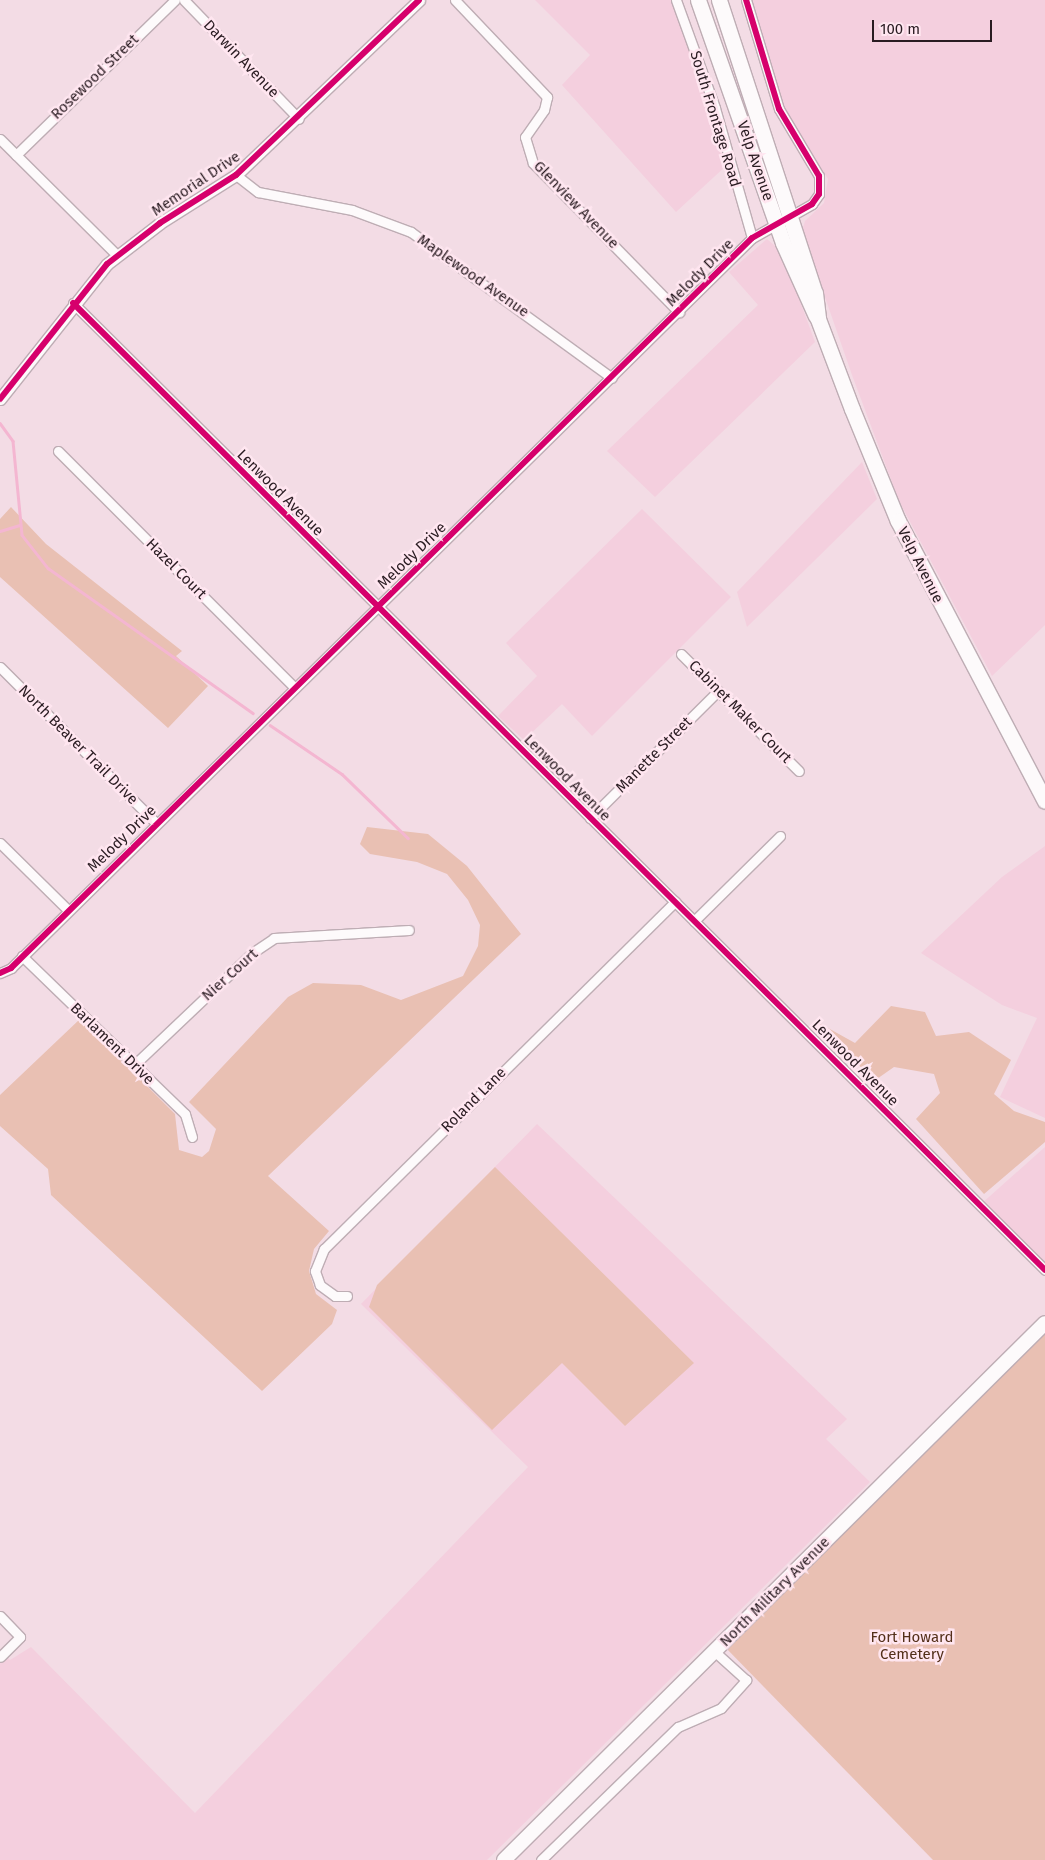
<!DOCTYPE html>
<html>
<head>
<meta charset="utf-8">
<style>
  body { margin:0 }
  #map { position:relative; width:1045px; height:1860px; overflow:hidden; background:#f3dce5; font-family:"Fira Sans",sans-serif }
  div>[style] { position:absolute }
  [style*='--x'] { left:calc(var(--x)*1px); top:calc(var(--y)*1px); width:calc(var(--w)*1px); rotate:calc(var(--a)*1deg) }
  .built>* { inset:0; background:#f4cfde }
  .green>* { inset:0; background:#e9c0b3 }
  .stream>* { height:2.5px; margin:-1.25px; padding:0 1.25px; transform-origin:1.25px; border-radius:1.25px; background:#f4b6d1 }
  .roads { filter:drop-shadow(1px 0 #beadb4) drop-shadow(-1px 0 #beadb4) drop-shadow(0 1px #beadb4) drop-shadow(0 -1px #beadb4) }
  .minor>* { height:9px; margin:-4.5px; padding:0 4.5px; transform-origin:4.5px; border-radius:4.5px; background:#fdfafb }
  .tertiary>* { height:11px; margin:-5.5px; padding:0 5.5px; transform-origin:5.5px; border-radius:5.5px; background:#fdfafb }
  .secondary>* { height:14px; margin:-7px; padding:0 7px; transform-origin:7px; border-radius:7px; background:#fdfafb }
  .primary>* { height:15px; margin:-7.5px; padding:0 7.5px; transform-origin:7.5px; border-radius:7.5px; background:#fdfafb }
  .cycleway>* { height:6px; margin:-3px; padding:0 3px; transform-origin:3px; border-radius:3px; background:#d6006c }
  span { translate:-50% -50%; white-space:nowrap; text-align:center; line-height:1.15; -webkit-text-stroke:5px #ffe6f0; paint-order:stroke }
  .street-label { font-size:15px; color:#291b21 }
  .park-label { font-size:15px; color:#532f19 }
  .scale { position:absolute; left:872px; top:20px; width:120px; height:22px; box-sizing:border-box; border:2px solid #291b21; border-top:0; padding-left:6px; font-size:15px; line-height:18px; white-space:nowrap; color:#291b21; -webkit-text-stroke:4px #ffe6f0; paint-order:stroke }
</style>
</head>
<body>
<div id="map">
  <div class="built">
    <i style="clip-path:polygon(535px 0,671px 0,716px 121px,727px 165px,676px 212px,562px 85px,590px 55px)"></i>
    <i style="clip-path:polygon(750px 0,1045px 0,1045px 625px,992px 676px,899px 501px,852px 375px,802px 231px,805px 221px,824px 203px,828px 179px,784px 109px)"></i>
    <i style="clip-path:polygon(767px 239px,782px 252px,815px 342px,655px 497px,607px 451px,758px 305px,729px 272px)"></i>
    <i style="clip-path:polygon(862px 462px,877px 499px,747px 627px,737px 592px)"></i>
    <i style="clip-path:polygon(642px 509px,731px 597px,592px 736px,562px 704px,524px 740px,498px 716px,537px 676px,506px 643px)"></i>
    <i style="clip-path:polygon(1045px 846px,1045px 1118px,1000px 1097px,1037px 1018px,1002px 1005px,921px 953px,1002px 877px)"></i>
    <i style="clip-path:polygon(537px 1124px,847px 1419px,826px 1439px,870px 1482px,487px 1860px,0 1860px,0 1649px,10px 1660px,31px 1647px,195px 1813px,528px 1467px,361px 1304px)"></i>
    <i style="clip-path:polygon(1045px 1147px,1045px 1270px,980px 1205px)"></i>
  </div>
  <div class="green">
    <i style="clip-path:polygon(11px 507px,46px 544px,182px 651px,176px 656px,208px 686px,168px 728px,0 577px,0 519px)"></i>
    <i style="clip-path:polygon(367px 827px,428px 834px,467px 866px,521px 934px,268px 1176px,329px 1231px,314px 1249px,309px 1271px,316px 1294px,337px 1310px,332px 1324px,262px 1391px,51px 1195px,48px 1169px,0 1126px,0 1095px,80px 1019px,175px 1114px,179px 1150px,202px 1157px,209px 1151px,216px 1129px,189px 1102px,288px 997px,313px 983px,361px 985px,401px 1000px,463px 976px,478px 946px,480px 925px,468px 900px,447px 874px,417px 862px,370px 854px,360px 844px)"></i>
    <i style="clip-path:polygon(891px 1006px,925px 1012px,936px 1036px,969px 1032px,1011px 1060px,994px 1094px,1014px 1111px,1045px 1122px,1045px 1142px,984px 1194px,916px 1119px,940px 1093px,934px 1074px,894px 1067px,874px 1081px,819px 1023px,855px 1043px)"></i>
    <i style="clip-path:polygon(495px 1167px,694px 1363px,625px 1426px,562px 1363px,492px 1430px,369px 1307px,377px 1285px)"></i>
    <i style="clip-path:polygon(1045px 1323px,1045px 1860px,933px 1860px,723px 1645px)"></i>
  </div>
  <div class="stream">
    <i style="--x:0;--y:423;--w:22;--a:54"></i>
    <i style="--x:13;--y:441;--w:94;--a:84.5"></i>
    <i style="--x:22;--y:535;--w:42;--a:51.8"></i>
    <i style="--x:48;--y:568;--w:251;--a:35.3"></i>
    <i style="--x:0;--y:531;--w:21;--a:-17"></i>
    <i style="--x:270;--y:725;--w:87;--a:34.2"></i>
    <i style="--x:342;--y:774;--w:92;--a:44.1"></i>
  </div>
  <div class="roads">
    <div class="minor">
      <i style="--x:184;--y:0;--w:165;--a:46"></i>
      <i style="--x:455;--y:0;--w:134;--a:46.5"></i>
      <i style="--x:547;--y:97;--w:13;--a:103"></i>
      <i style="--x:544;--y:110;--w:33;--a:125"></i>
      <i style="--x:525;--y:137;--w:27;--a:73"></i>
      <i style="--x:533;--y:163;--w:209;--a:45.6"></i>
      <i style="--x:676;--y:0;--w:115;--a:70.1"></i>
      <i style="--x:715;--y:108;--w:135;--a:74.1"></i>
      <i style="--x:0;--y:139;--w:165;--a:44.8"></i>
      <i style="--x:16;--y:155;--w:222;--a:-44.3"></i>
      <i style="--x:236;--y:175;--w:28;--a:38"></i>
      <i style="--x:258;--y:192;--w:96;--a:10.8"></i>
      <i style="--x:352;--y:210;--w:63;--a:20.4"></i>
      <i style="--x:411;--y:232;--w:248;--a:36"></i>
      <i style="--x:73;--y:303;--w:1371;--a:44.85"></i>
      <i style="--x:58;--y:451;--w:335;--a:45"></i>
      <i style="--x:681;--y:654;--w:166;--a:44.8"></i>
      <i style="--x:0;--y:667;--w:221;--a:45"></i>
      <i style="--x:590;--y:818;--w:179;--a:-44.8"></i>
      <i style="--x:0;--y:843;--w:94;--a:44.6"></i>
      <i style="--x:694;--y:921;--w:121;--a:-44.7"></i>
      <i style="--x:22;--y:956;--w:227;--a:44.1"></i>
      <i style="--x:185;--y:1114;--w:24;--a:73"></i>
      <i style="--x:0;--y:973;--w:12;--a:-24"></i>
      <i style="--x:11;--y:968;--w:1040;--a:-44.57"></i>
      <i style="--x:752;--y:238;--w:69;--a:-29.5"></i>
      <i style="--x:812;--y:204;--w:12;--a:-55"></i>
      <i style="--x:819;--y:194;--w:18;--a:-90"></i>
      <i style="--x:819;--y:176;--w:78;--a:-120.8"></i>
      <i style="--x:779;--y:109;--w:114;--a:-106.8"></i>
      <i style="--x:134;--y:1065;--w:163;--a:-43.5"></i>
      <i style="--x:252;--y:953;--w:27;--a:-34"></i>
      <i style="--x:274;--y:938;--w:135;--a:-3.4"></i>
      <i style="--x:347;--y:1296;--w:12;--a:180"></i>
      <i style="--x:335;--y:1296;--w:19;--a:-144"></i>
      <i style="--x:320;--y:1285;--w:15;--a:-110"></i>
      <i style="--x:315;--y:1271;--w:24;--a:-68"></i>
      <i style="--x:324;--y:1249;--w:494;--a:-44.7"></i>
      <i style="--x:0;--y:1616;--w:29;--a:46"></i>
      <i style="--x:20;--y:1637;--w:28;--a:135"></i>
      <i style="--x:541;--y:1860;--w:191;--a:-44.2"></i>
      <i style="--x:678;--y:1727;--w:47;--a:-23.8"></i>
      <i style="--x:721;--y:1708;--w:38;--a:-48"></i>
      <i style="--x:746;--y:1680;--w:43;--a:-137.8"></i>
    </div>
    <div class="tertiary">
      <i style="--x:0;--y:399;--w:172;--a:-51.6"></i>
      <i style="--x:107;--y:264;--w:67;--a:-37.7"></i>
      <i style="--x:160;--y:223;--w:90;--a:-32.3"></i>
      <i style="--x:236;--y:175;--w:253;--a:-43.7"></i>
    </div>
    <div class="secondary">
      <i style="--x:504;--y:1860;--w:762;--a:-44.79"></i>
    </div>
    <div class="primary">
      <i style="--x:698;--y:0;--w:257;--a:70.7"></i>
      <i style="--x:783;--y:243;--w:80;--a:65.7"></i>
      <i style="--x:719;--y:0;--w:308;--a:71.9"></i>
      <i style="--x:815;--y:293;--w:26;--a:83"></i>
      <i style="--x:818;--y:319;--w:96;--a:69.3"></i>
      <i style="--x:852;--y:409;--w:121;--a:67.7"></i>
      <i style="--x:898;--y:521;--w:316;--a:62.3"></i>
    </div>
  </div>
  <div class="cycleway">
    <i style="--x:73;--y:303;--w:1371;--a:44.85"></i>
    <i style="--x:0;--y:399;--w:172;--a:-51.6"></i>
    <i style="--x:107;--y:264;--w:67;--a:-37.7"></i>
    <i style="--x:160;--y:223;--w:90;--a:-32.3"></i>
    <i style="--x:236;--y:175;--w:253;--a:-43.7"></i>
    <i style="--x:0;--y:973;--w:12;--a:-24"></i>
    <i style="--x:11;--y:968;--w:1040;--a:-44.57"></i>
    <i style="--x:752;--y:238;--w:69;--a:-29.5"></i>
    <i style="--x:812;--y:204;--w:12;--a:-55"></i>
    <i style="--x:819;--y:194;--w:18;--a:-90"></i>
    <i style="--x:819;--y:176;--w:78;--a:-120.8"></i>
    <i style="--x:779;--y:109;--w:114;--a:-106.8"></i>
  </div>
  <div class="street-label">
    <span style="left:241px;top:59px;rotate:46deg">Darwin Avenue</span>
    <span style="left:95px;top:77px;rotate:-44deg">Rosewood Street</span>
    <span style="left:715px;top:119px;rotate:73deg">South Frontage Road</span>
    <span style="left:755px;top:161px;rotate:71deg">Velp Avenue</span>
    <span style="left:196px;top:184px;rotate:-34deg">Memorial Drive</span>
    <span style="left:576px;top:205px;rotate:46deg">Glenview Avenue</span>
    <span style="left:700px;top:273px;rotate:-45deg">Melody Drive</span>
    <span style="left:473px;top:276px;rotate:35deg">Maplewood Avenue</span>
    <span style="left:280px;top:493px;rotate:45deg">Lenwood Avenue</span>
    <span style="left:412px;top:556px;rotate:-44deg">Melody Drive</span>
    <span style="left:920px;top:565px;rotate:63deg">Velp Avenue</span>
    <span style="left:176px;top:569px;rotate:45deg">Hazel Court</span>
    <span style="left:740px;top:712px;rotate:45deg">Cabinet Maker Court</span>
    <span style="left:78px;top:745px;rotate:45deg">North Beaver Trail Drive</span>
    <span style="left:654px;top:755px;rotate:-45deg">Manette Street</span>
    <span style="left:567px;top:778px;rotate:45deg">Lenwood Avenue</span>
    <span style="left:122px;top:839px;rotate:-44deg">Melody Drive</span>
    <span style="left:230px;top:975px;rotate:-42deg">Nier Court</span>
    <span style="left:112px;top:1044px;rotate:44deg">Barlament Drive</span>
    <span style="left:855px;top:1063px;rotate:45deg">Lenwood Avenue</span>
    <span style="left:474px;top:1100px;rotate:-45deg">Roland Lane</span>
    <span style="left:775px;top:1592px;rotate:-45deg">North Military Avenue</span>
  </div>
  <div class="park-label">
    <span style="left:912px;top:1646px">Fort Howard<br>Cemetery</span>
  </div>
  <div class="scale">100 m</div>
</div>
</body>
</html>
